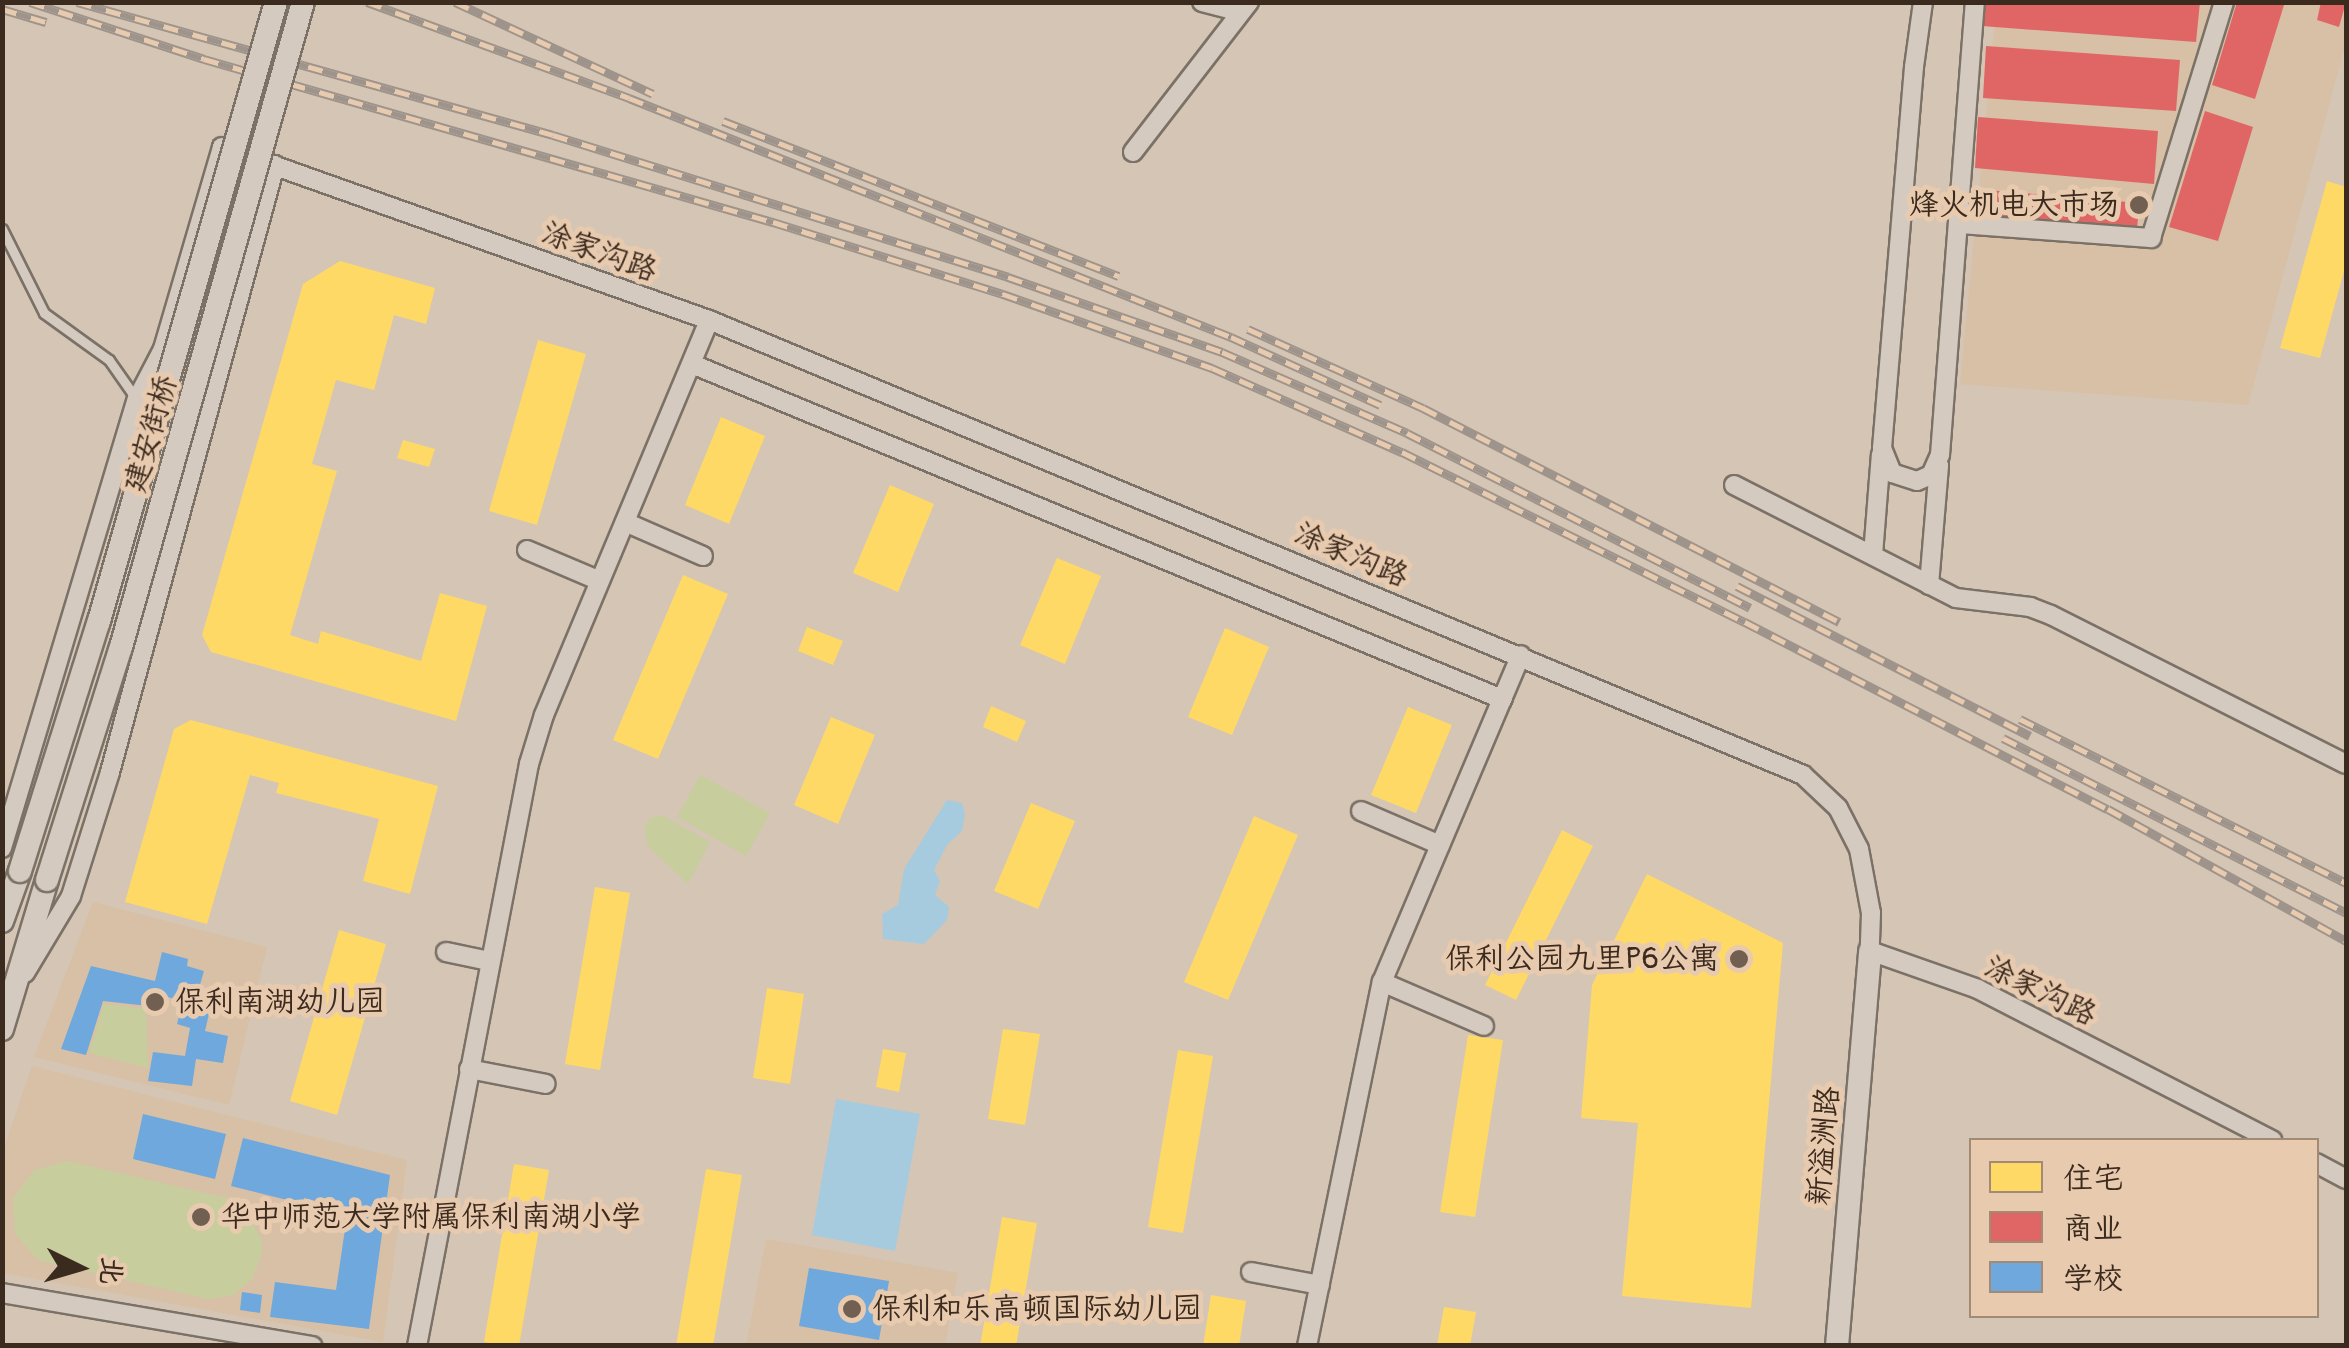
<!DOCTYPE html>
<html>
<head>
<meta charset="utf-8">
<style>
  body { margin:0 }
  #map { position:relative; width:2349px; height:1348px; overflow:hidden; background:#d5c5b4; font-family:Pangolin,"LXGW WenKai TC",sans-serif }
  div>[style] { position:absolute }
  [style*='--x'] { left:calc(var(--x)*1px); top:calc(var(--y)*1px); width:calc(var(--w)*1px); rotate:calc(var(--a)*1deg) }
  .built>* { inset:0; background:#d7c0a5 }
  .green>* { inset:0; background:#c7cd9d }
  .water>* { inset:0; background:#a6cbdf }
  .homes>* { inset:0; background:#ffd966 }
  .shops>* { inset:0; background:#e06666 }
  .schools>* { inset:0; background:#6fa8dc }
  .roads { filter:drop-shadow(2px 0 #7b7166) drop-shadow(-2px 0 #7b7166) drop-shadow(0 2px #7b7166) drop-shadow(0 -2px #7b7166) }
  .lane>* { height:9px; margin:-4.5px; padding:0 4.5px; transform-origin:4.5px; border-radius:4.5px; background:#d5cac0 }
  .street>* { height:18px; margin:-9px; padding:0 9px; transform-origin:9px; border-radius:9px; background:#d5cac0 }
  .secondary>* { height:22px; margin:-11px; padding:0 11px; transform-origin:11px; border-radius:11px; background:#d5cac0 }
  .rail>* { height:9px; margin-top:-4.5px; transform-origin:0; background:repeating-linear-gradient(90deg,#e8caaf 0 15px,#9e948b 0 30px); box-sizing:border-box; border-block:2px solid #9e948b }
  .bridges { filter:drop-shadow(2px 0 #7b7166) drop-shadow(-2px 0 #7b7166) drop-shadow(0 2px #7b7166) drop-shadow(0 -2px #7b7166) }
  .secondary-bridge>* { height:22px; margin:-11px; padding:0 11px; transform-origin:11px; border-radius:11px; background:#d5cac0 }
  .dots>* { width:28px; height:28px; translate:-50% -50%; box-sizing:border-box; border:5px solid #e8caaf; border-radius:50% }
  span { translate:-50% -50%; white-space:nowrap; text-align:center; line-height:1.15; -webkit-text-stroke:10px #e8caaf; paint-order:stroke }
  .poi-label { font-size:30px; color:#3b2a1e }
  .right { translate:-100% -50%; text-align:right }
  .left { translate:0 -50%; text-align:left }
  .street-label { font-size:30px; color:#3b2a1e }
  .frame { position:absolute; inset:0; border:5px solid #3b2a1e; pointer-events:none }
  .legend { position:absolute; left:1969px; top:1138px; width:350px; height:180px; box-sizing:border-box; background:#e8caaf; border:2px solid #a38a75; margin:0; padding:12px 18px; list-style:none; font-size:30px; color:#3b2a1e }
  .legend li { display:flex; align-items:center; gap:20px; height:50px }
  .legend b { width:50px; border:2px solid #a38a75 }
  .north { position:absolute; left:30px; top:1218px; width:100px; height:100px; -webkit-text-stroke:8px #e8caaf; paint-order:stroke; rotate:95deg; font-size:28px; font-weight:700; line-height:40px; text-align:center; color:#3b2a1e }
  .north::after { content:''; display:block; margin:auto; width:35px; height:45px; background:#3b2a1e; clip-path:polygon(50% 0,100% 100%,50% 72%,0 100%) }
</style>
</head>
<body>
<div id="map">
  <div class="built">
    <i style="clip-path:polygon(1997px 3px,2346px 3px,2346px 42px,2248px 405px,1960px 384px)"></i>
    <i style="clip-path:polygon(93px 902px,267px 947px,229px 1105px,34px 1057px)"></i>
    <i style="clip-path:polygon(32px 1066px,407px 1160px,383px 1342px,3px 1273px,3px 1151px)"></i>
    <i style="clip-path:polygon(766px 1239px,958px 1273px,945px 1345px,746px 1346px)"></i>
  </div>
  <div class="green">
    <i style="clip-path:polygon(700px 775px,770px 813px,746px 856px,677px 817px)"></i>
    <i style="clip-path:polygon(662px 815px,710px 842px,688px 884px,647px 845px,645px 826px,650px 818px)"></i>
    <i style="clip-path:polygon(104px 1004px,146px 1009px,148px 1068px,89px 1053px)"></i>
    <i style="clip-path:polygon(68px 1161px,231px 1199px,243px 1206px,262px 1240px,262px 1254px,252px 1279px,232px 1296px,208px 1299px,38px 1260px,15px 1234px,13px 1198px,34px 1170px)"></i>
  </div>
  <div class="water">
    <i style="clip-path:polygon(947px 800px,962px 803px,965px 814px,962px 831px,947px 845px,934px 870px,940px 881px,935px 895px,949px 907px,947px 920px,924px 944px,883px 939px,882px 914px,898px 905px,904px 869px)"></i>
    <i style="clip-path:polygon(836px 1099px,920px 1114px,895px 1251px,812px 1235px)"></i>
  </div>
  <div class="homes">
    <i style="clip-path:polygon(2327px 181px,2346px 187px,2346px 264px,2320px 358px,2280px 348px)"></i>
    <i style="clip-path:polygon(340px 261px,435px 288px,426px 324px,394px 315px,374px 390px,336px 380px,312px 464px,337px 471px,290px 635px,318px 644px,321px 631px,421px 661px,440px 593px,487px 606px,456px 721px,211px 652px,202px 635px,303px 284px)"></i>
    <i style="clip-path:polygon(538px 340px,586px 354px,537px 525px,489px 511px)"></i>
    <i style="clip-path:polygon(721px 417px,765px 436px,729px 524px,685px 505px)"></i>
    <i style="clip-path:polygon(403px 440px,435px 449px,429px 467px,397px 458px)"></i>
    <i style="clip-path:polygon(890px 485px,934px 504px,898px 592px,853px 573px)"></i>
    <i style="clip-path:polygon(1057px 558px,1101px 576px,1065px 664px,1020px 645px)"></i>
    <i style="clip-path:polygon(683px 575px,728px 594px,658px 759px,613px 740px)"></i>
    <i style="clip-path:polygon(807px 627px,843px 641px,833px 665px,798px 651px)"></i>
    <i style="clip-path:polygon(1225px 628px,1269px 647px,1232px 735px,1188px 717px)"></i>
    <i style="clip-path:polygon(991px 706px,1026px 721px,1017px 742px,983px 727px)"></i>
    <i style="clip-path:polygon(1408px 707px,1452px 725px,1416px 813px,1371px 795px)"></i>
    <i style="clip-path:polygon(831px 717px,875px 735px,838px 824px,794px 805px)"></i>
    <i style="clip-path:polygon(191px 720px,438px 786px,410px 894px,363px 881px,379px 819px,276px 793px,279px 783px,250px 775px,207px 924px,125px 902px,174px 729px)"></i>
    <i style="clip-path:polygon(1031px 803px,1075px 821px,1038px 909px,994px 891px)"></i>
    <i style="clip-path:polygon(1254px 816px,1298px 835px,1228px 1000px,1184px 982px)"></i>
    <i style="clip-path:polygon(1562px 830px,1593px 846px,1516px 1000px,1485px 985px)"></i>
    <i style="clip-path:polygon(1647px 874px,1783px 943px,1751px 1308px,1622px 1296px,1638px 1123px,1581px 1118px,1592px 985px)"></i>
    <i style="clip-path:polygon(595px 887px,630px 893px,600px 1070px,565px 1064px)"></i>
    <i style="clip-path:polygon(339px 930px,386px 944px,337px 1115px,290px 1101px)"></i>
    <i style="clip-path:polygon(767px 988px,804px 994px,790px 1084px,753px 1078px)"></i>
    <i style="clip-path:polygon(1003px 1029px,1040px 1034px,1025px 1125px,988px 1119px)"></i>
    <i style="clip-path:polygon(1468px 1035px,1503px 1040px,1475px 1217px,1440px 1212px)"></i>
    <i style="clip-path:polygon(883px 1049px,906px 1053px,899px 1092px,876px 1087px)"></i>
    <i style="clip-path:polygon(1178px 1050px,1213px 1056px,1183px 1233px,1148px 1227px)"></i>
    <i style="clip-path:polygon(514px 1164px,549px 1170px,519px 1346px,506px 1346px,484px 1342px)"></i>
    <i style="clip-path:polygon(706px 1169px,742px 1175px,713px 1346px,676px 1346px)"></i>
    <i style="clip-path:polygon(1002px 1217px,1037px 1223px,1016px 1346px,980px 1346px)"></i>
    <i style="clip-path:polygon(1211px 1295px,1246px 1301px,1239px 1346px,1203px 1346px)"></i>
    <i style="clip-path:polygon(1444px 1307px,1476px 1312px,1470px 1346px,1437px 1346px)"></i>
  </div>
  <div class="shops">
    <i style="clip-path:polygon(1983px 2px,2200px 2px,2196px 42px,1982px 26px)"></i>
    <i style="clip-path:polygon(2237px 2px,2284px 5px,2255px 99px,2212px 85px)"></i>
    <i style="clip-path:polygon(2321px 2px,2346px 2px,2339px 27px,2317px 20px)"></i>
    <i style="clip-path:polygon(1986px 46px,2180px 60px,2176px 111px,1983px 98px)"></i>
    <i style="clip-path:polygon(2205px 111px,2253px 127px,2218px 241px,2169px 227px)"></i>
    <i style="clip-path:polygon(1978px 117px,2158px 131px,2154px 184px,1975px 168px)"></i>
    <i style="clip-path:polygon(1975px 189px,2139px 203px,2137px 231px,1973px 216px)"></i>
  </div>
  <div class="schools">
    <i style="clip-path:polygon(162px 952px,188px 959px,187px 966px,204px 971px,199px 988px,214px 992px,205px 1031px,228px 1036px,223px 1063px,196px 1059px,192px 1086px,148px 1081px,153px 1052px,185px 1056px,190px 1028px,177px 1024px,183px 1001px,151px 993px,148px 1006px,103px 1001px,86px 1055px,61px 1049px,91px 966px,155px 981px)"></i>
    <i style="clip-path:polygon(143px 1114px,226px 1134px,215px 1179px,133px 1159px)"></i>
    <i style="clip-path:polygon(243px 1138px,390px 1175px,369px 1329px,270px 1317px,275px 1282px,336px 1290px,348px 1209px,304px 1198px,303px 1204px,231px 1186px)"></i>
    <i style="clip-path:polygon(809px 1268px,889px 1281px,879px 1340px,799px 1326px)"></i>
    <i style="clip-path:polygon(242px 1292px,262px 1295px,260px 1313px,240px 1310px)"></i>
  </div>
  <div class="roads">
    <div class="lane">
      <i style="--x:2;--y:229;--w:94;--a:63.4"></i>
      <i style="--x:44;--y:313;--w:80;--a:35.9"></i>
      <i style="--x:109;--y:360;--w:45;--a:54.9"></i>
    </div>
    <div class="street">
      <i style="--x:1202;--y:2;--w:40;--a:14.4"></i>
      <i style="--x:1923;--y:2;--w:66;--a:97.9"></i>
      <i style="--x:1914;--y:67;--w:382;--a:94.8"></i>
      <i style="--x:1882;--y:448;--w:27;--a:68"></i>
      <i style="--x:1892;--y:473;--w:26;--a:18"></i>
      <i style="--x:1917;--y:481;--w:15;--a:-23"></i>
      <i style="--x:1931;--y:475;--w:22;--a:-66"></i>
      <i style="--x:1940;--y:455;--w:454;--a:-85.6"></i>
      <i style="--x:1133;--y:152;--w:190;--a:-52.3"></i>
      <i style="--x:1959;--y:224;--w:193;--a:4.2"></i>
      <i style="--x:2151;--y:238;--w:247;--a:-72.8"></i>
      <i style="--x:692;--y:364;--w:877;--a:22.47"></i>
      <i style="--x:1734;--y:485;--w:249;--a:27"></i>
      <i style="--x:1956;--y:598;--w:75;--a:6.9"></i>
      <i style="--x:2030;--y:607;--w:22;--a:21"></i>
      <i style="--x:2051;--y:615;--w:330;--a:26.8"></i>
      <i style="--x:625;--y:522;--w:85;--a:23.6"></i>
      <i style="--x:527;--y:550;--w:79;--a:23"></i>
      <i style="--x:1873;--y:555;--w:101;--a:-85.5"></i>
      <i style="--x:1929;--y:585;--w:120;--a:-85.2"></i>
      <i style="--x:1361;--y:811;--w:86;--a:23.3"></i>
      <i style="--x:2;--y:848;--w:469;--a:-73.3"></i>
      <i style="--x:137;--y:399;--w:56;--a:-62.5"></i>
      <i style="--x:163;--y:349;--w:210;--a:-73.7"></i>
      <i style="--x:222;--y:147;--w:517;--a:19.56"></i>
      <i style="--x:709;--y:320;--w:1185;--a:22.58"></i>
      <i style="--x:1803;--y:775;--w:48;--a:43.3"></i>
      <i style="--x:1838;--y:808;--w:46;--a:62.9"></i>
      <i style="--x:1859;--y:849;--w:65;--a:79.4"></i>
      <i style="--x:1871;--y:913;--w:38;--a:92"></i>
      <i style="--x:1870;--y:951;--w:114;--a:19.4"></i>
      <i style="--x:1978;--y:989;--w:331;--a:27.2"></i>
      <i style="--x:446;--y:952;--w:44;--a:11.8"></i>
      <i style="--x:25;--y:973;--w:90;--a:-59.1"></i>
      <i style="--x:71;--y:896;--w:130;--a:-72.5"></i>
      <i style="--x:110;--y:772;--w:629;--a:-74.79"></i>
      <i style="--x:1382;--y:982;--w:111;--a:23.3"></i>
      <i style="--x:469;--y:1069;--w:78;--a:11"></i>
      <i style="--x:2316;--y:1163;--w:34;--a:28"></i>
      <i style="--x:1251;--y:1272;--w:70;--a:10.7"></i>
      <i style="--x:2;--y:1293;--w:315;--a:9.7"></i>
      <i style="--x:417;--y:1346;--w:593;--a:-79.11"></i>
      <i style="--x:529;--y:764;--w:51;--a:-73"></i>
      <i style="--x:544;--y:715;--w:428;--a:-67.3"></i>
      <i style="--x:1307;--y:1346;--w:372;--a:-78.4"></i>
      <i style="--x:1382;--y:982;--w:355;--a:-67"></i>
    </div>
    <div class="secondary">
      <i style="--x:2;--y:921;--w:53;--a:-70.2"></i>
      <i style="--x:2;--y:1029;--w:156;--a:-73.2"></i>
      <i style="--x:1837;--y:1346;--w:396;--a:-85.2"></i>
    </div>
  </div>
  <div class="rail">
    <i style="--x:30;--y:2;--w:183;--a:18.1"></i>
    <i style="--x:204;--y:59;--w:592;--a:15.99"></i>
    <i style="--x:773;--y:222;--w:241;--a:17.4"></i>
    <i style="--x:1003;--y:294;--w:222;--a:19.5"></i>
    <i style="--x:1212;--y:368;--w:208;--a:23.9"></i>
    <i style="--x:1402;--y:452;--w:383;--a:26.4"></i>
    <i style="--x:1745;--y:622;--w:408;--a:27.3"></i>
    <i style="--x:2108;--y:809;--w:272;--a:29"></i>
    <i style="--x:77;--y:2;--w:494;--a:15.6"></i>
    <i style="--x:553;--y:135;--w:477;--a:17.3"></i>
    <i style="--x:1008;--y:277;--w:227;--a:19.3"></i>
    <i style="--x:1222;--y:352;--w:202;--a:23.6"></i>
    <i style="--x:1407;--y:433;--w:385;--a:27"></i>
    <i style="--x:367;--y:2;--w:279;--a:20.1"></i>
    <i style="--x:629;--y:98;--w:648;--a:21.65"></i>
    <i style="--x:1231;--y:337;--w:164;--a:24.5"></i>
    <i style="--x:455;--y:2;--w:218;--a:24.9"></i>
    <i style="--x:2;--y:9;--w:46;--a:16.5"></i>
    <i style="--x:723;--y:121;--w:425;--a:21.4"></i>
    <i style="--x:1248;--y:329;--w:192;--a:24.3"></i>
    <i style="--x:1423;--y:408;--w:468;--a:27.2"></i>
    <i style="--x:1737;--y:586;--w:329;--a:27.1"></i>
    <i style="--x:2020;--y:719;--w:365;--a:26.7"></i>
    <i style="--x:2003;--y:738;--w:385;--a:27"></i>
  </div>
  <div class="bridges">
    <div class="secondary-bridge">
      <i style="--x:20;--y:871;--w:262;--a:-72.5"></i>
      <i style="--x:99;--y:621;--w:644;--a:-74.04"></i>
      <i style="--x:47;--y:880;--w:244;--a:-72.4"></i>
      <i style="--x:121;--y:647;--w:670;--a:-74.24"></i>
    </div>
  </div>
  <div class="dots">
    <i style="left:2139px;top:205px;background:#716052"></i>
    <i style="left:1739px;top:959px;background:#716052"></i>
    <i style="left:155px;top:1002px;background:#716052"></i>
    <i style="left:201px;top:1217px;background:#716052"></i>
    <i style="left:852px;top:1309px;background:#716052"></i>
  </div>
  <div class="poi-label">
    <span class="right" style="left:2119px;top:205px">烽火机电大市场</span>
    <span class="right" style="left:1719px;top:959px">保利公园九里P6公寓</span>
    <span class="left" style="left:175px;top:1002px">保利南湖幼儿园</span>
    <span class="left" style="left:221px;top:1217px">华中师范大学附属保利南湖小学</span>
    <span class="left" style="left:872px;top:1309px">保利和乐高顿国际幼儿园</span>
  </div>
  <div class="street-label">
    <span style="left:599px;top:252px;rotate:20deg">涂家沟路</span>
    <span style="left:151px;top:434px;rotate:-74deg">建安街桥</span>
    <span style="left:1351px;top:555px;rotate:23deg">涂家沟路</span>
    <span style="left:2040px;top:991px;rotate:26deg">涂家沟路</span>
    <span style="left:1824px;top:1146px;rotate:-85deg">新溢洲路</span>
  </div>
  <div class="frame"></div>
  <ul class="legend">
  <li><b style="height:28px;background:#ffd966"></b>住宅</li>
  <li><b style="height:28px;background:#e06666"></b>商业</li>
  <li><b style="height:28px;background:#6fa8dc"></b>学校</li>
  </ul>
  <div class="north">北</div>
</div>
</body>
</html>
